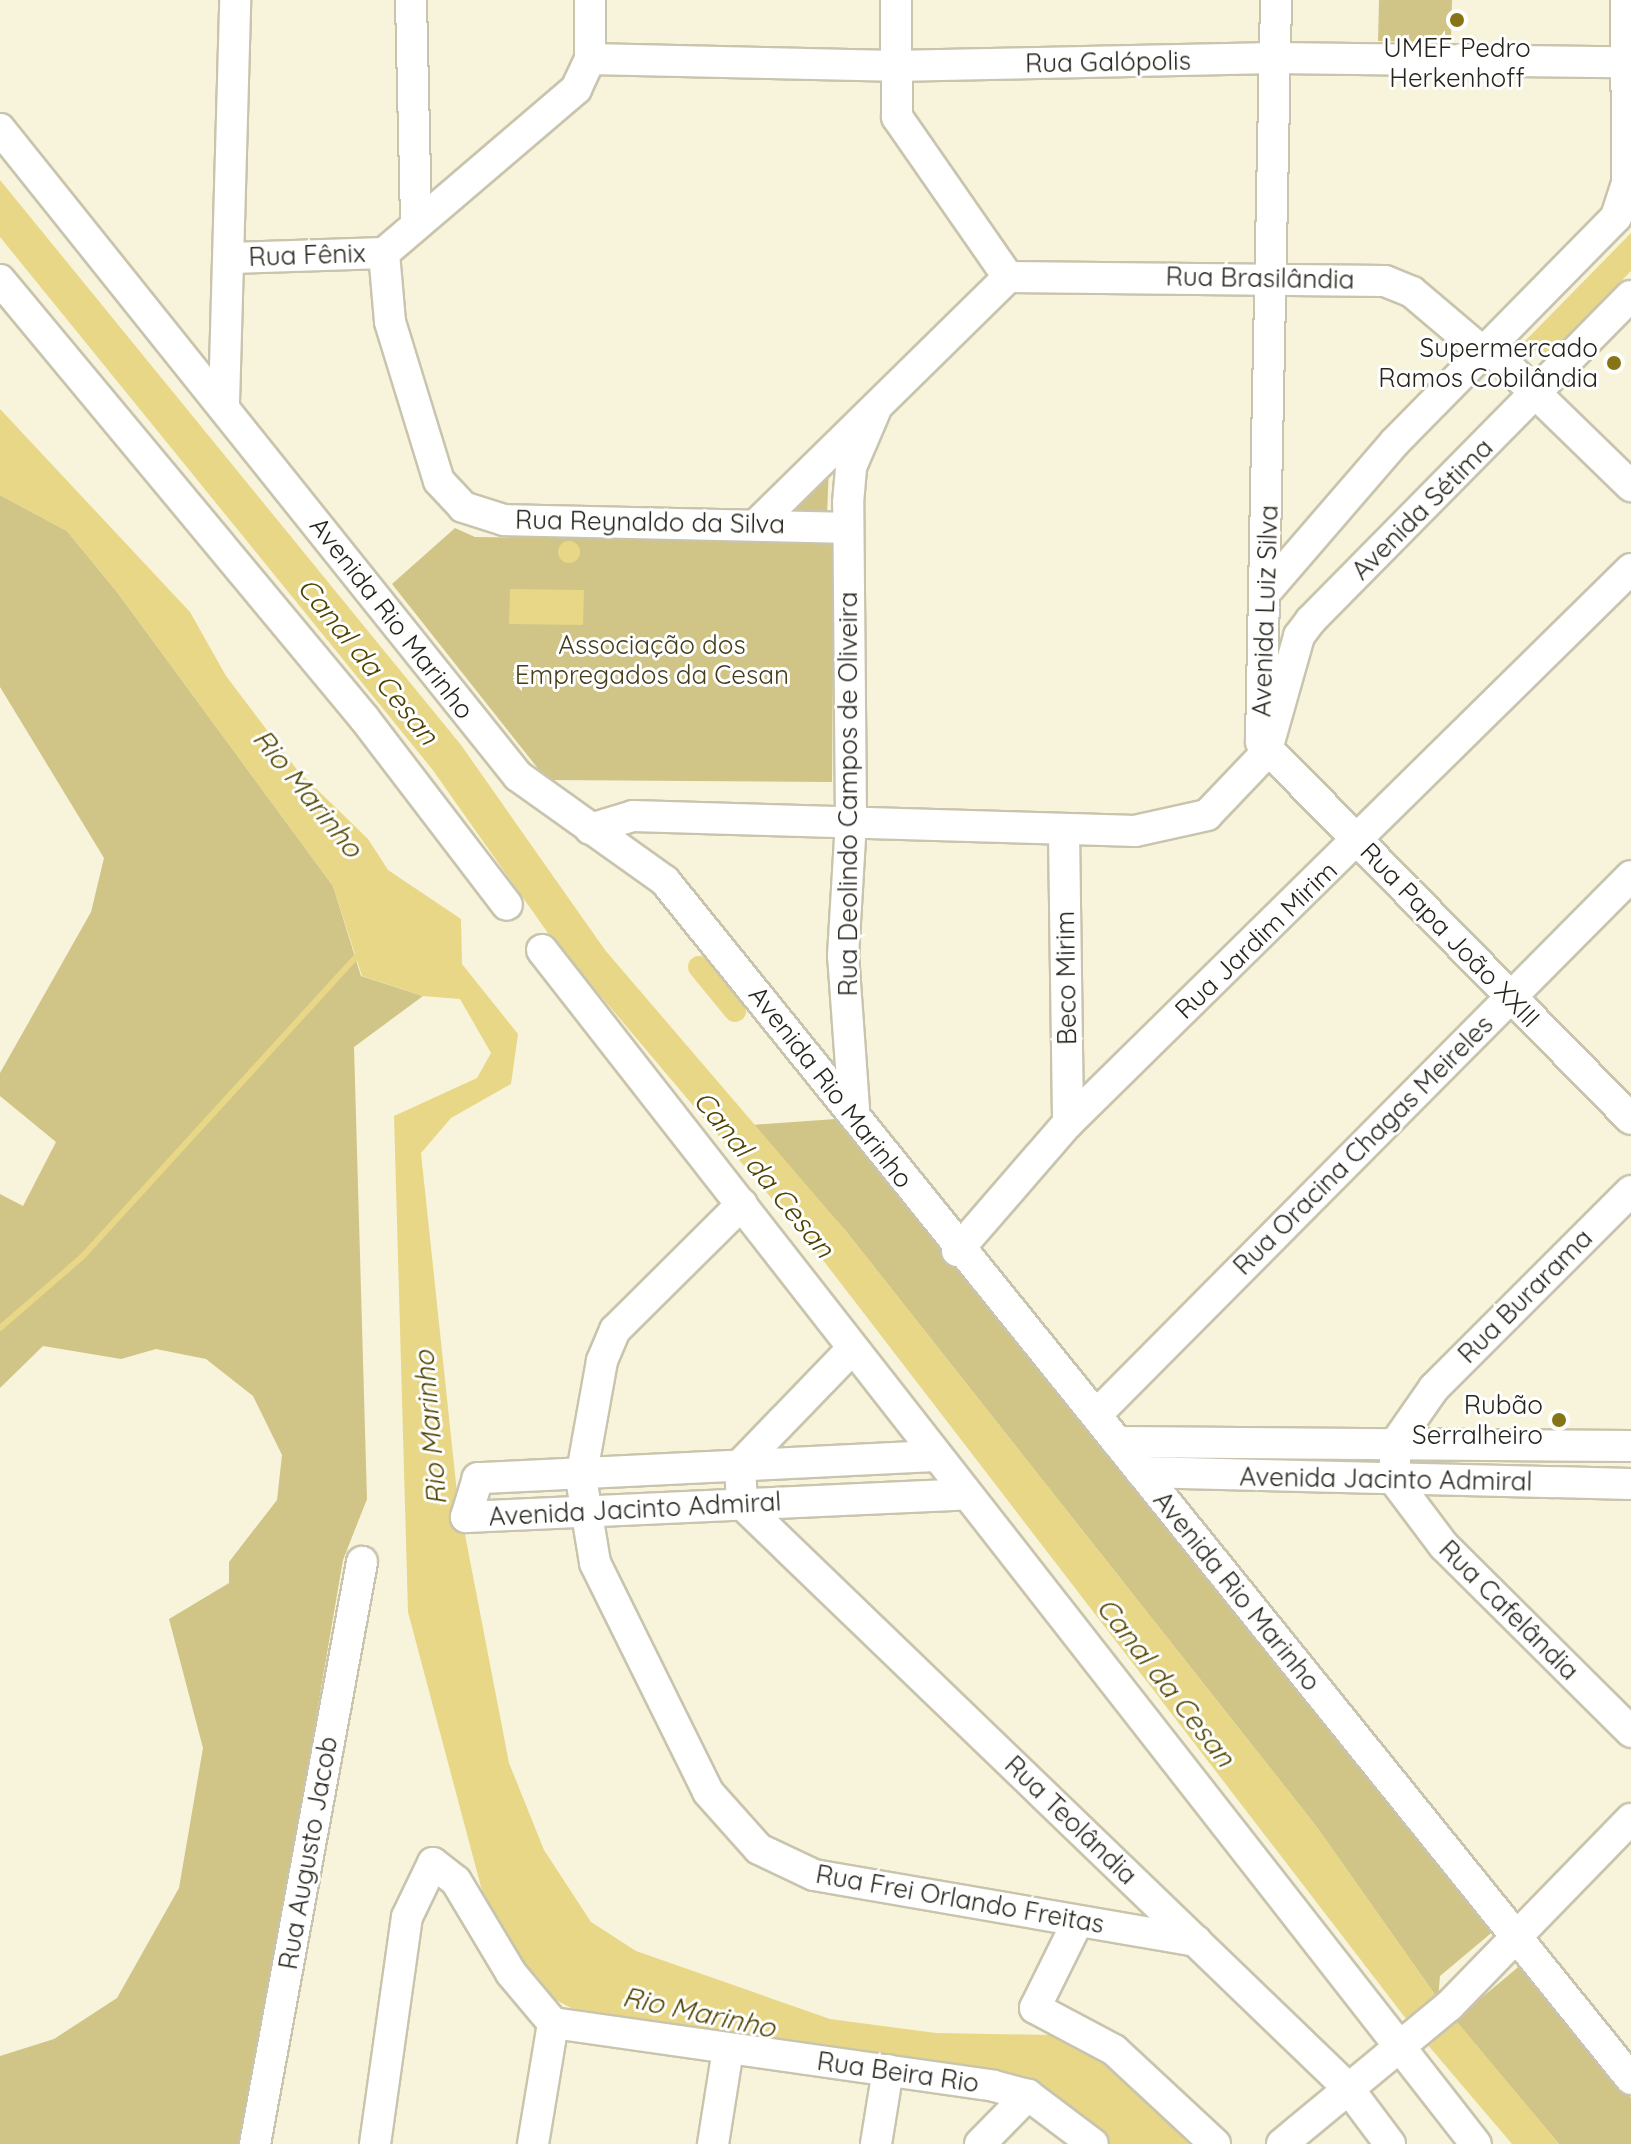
<!DOCTYPE html>
<html>
<head>
<meta charset="utf-8">
<style>
  body { margin:0 }
  #map { position:relative; width:1631px; height:2144px; overflow:hidden; background:#f8f4dc; font-family:Quicksand,sans-serif }
  div>[style] { position:absolute }
  [style*='--x'] { left:calc(var(--x)*1px); top:calc(var(--y)*1px); width:calc(var(--w)*1px); rotate:calc(var(--a)*1deg) }
  .green>* { inset:0; background:#d0c487 }
  .water>* { inset:0; background:#e7d786 }
  .round { border-radius:50% }
  .stream>* { height:6px; margin:-3px; padding:0 3px; transform-origin:3px; border-radius:3px; background:#e7d786 }
  .canal>* { height:22px; margin:-11px; padding:0 11px; transform-origin:11px; border-radius:11px; background:#e7d786 }
  .roads { filter:drop-shadow(2px 0 #c9c4ad) drop-shadow(-2px 0 #c9c4ad) drop-shadow(0 2px #c9c4ad) drop-shadow(0 -2px #c9c4ad) }
  .minor>* { height:30px; margin:-15px; padding:0 15px; transform-origin:15px; border-radius:15px; background:#fff }
  .dots>* { width:22px; height:22px; translate:-50% -50%; box-sizing:border-box; border:4px solid #fff; border-radius:50% }
  span { translate:-50% -50%; white-space:nowrap; text-align:center; line-height:1.15; -webkit-text-stroke:6px #fff; paint-order:stroke }
  .poi-label { font-size:26px; color:#26241b }
  .right { translate:-100% -50%; text-align:right }
  .street-label { font-size:26px; color:#26241b }
  .park-label { font-size:26px; color:#443d1b }
  .water-label { font-size:28px; color:#4e4300; font-style:italic }
</style>
</head>
<body>
<div id="map">
  <div class="green">
    <i style="clip-path:polygon(1379px 0,1452px 0,1451px 42px,1378px 41px)"></i>
    <i style="clip-path:polygon(829px 466px,827px 515px,785px 512px)"></i>
    <i style="clip-path:polygon(0 495px,67px 531px,117px 592px,333px 886px,361px 976px,423px 996px,354px 1047px,367px 1499px,343px 1560px,243px 2144px,0 2144px,0 2056px,54px 2039px,117px 1998px,179px 1888px,203px 1748px,169px 1619px,229px 1583px,229px 1562px,277px 1500px,282px 1455px,253px 1396px,206px 1359px,156px 1349px,121px 1359px,43px 1346px,0 1388px,0 1194px,23px 1206px,56px 1142px,0 1096px,0 1073px,91px 912px,104px 858px,0 687px)"></i>
    <i style="clip-path:polygon(455px 528px,475px 537px,834px 541px,832px 782px,547px 780px,392px 584px)"></i>
    <i style="clip-path:polygon(850px 1118px,1496px 1929px,1440px 1976px,1438px 1999px,1316px 1826px,845px 1230px,751px 1125px)"></i>
    <i style="clip-path:polygon(1523px 1963px,1631px 2098px,1631px 2144px,1559px 2144px,1455px 2020px)"></i>
  </div>
  <div class="water">
    <i style="clip-path:polygon(0 180px,461px 745px,605px 950px,845px 1230px,1316px 1826px,1438px 1999px,1559px 2144px,1512px 2144px,1410px 2024px,816px 1251px,550px 936px,432px 769px,0 237px)"></i>
    <i style="clip-path:polygon(1631px 233px,1631px 271px,1544px 359px,1525px 341px)"></i>
    <i style="clip-path:polygon(0 409px,190px 612px,226px 676px,298px 771px,368px 839px,388px 870px,461px 919px,462px 964px,518px 1034px,511px 1084px,451px 1118px,421px 1153px,457px 1493px,509px 1763px,544px 1850px,591px 1922px,636px 1951px,830px 2019px,936px 2033px,1053px 2035px,1086px 2044px,1189px 2144px,1109px 2144px,1010px 2073px,861px 2063px,571px 2008px,528px 1985px,489px 1917px,408px 1612px,394px 1116px,477px 1078px,491px 1053px,460px 999px,423px 996px,362px 976px,333px 886px,117px 592px,67px 531px,0 495px)"></i>
    <i class="round" style="left:558px;top:541px;width:22px;height:22px"></i>
    <i style="clip-path:polygon(510px 589px,584px 590px,583px 625px,509px 624px)"></i>
  </div>
  <div class="stream">
    <i style="--x:0;--y:1328;--w:108;--a:-40.9"></i>
    <i style="--x:82;--y:1257;--w:408;--a:-47.6"></i>
  </div>
  <div class="canal">
    <i style="--x:699;--y:967;--w:57;--a:50.7"></i>
  </div>
  <div class="roads">
    <div class="minor">
      <i style="--x:411;--y:0;--w:222;--a:88.7"></i>
      <i style="--x:590;--y:0;--w:59;--a:90"></i>
      <i style="--x:590;--y:59;--w:33;--a:115"></i>
      <i style="--x:576;--y:89;--w:253;--a:139.5"></i>
      <i style="--x:384;--y:253;--w:69;--a:85"></i>
      <i style="--x:390;--y:322;--w:166;--a:72.9"></i>
      <i style="--x:439;--y:481;--w:35;--a:47"></i>
      <i style="--x:463;--y:507;--w:43;--a:17.6"></i>
      <i style="--x:504;--y:520;--w:344;--a:1.3"></i>
      <i style="--x:896;--y:0;--w:117;--a:89.5"></i>
      <i style="--x:897;--y:117;--w:195;--a:55.2"></i>
      <i style="--x:1276;--y:0;--w:742;--a:91.16"></i>
      <i style="--x:1261;--y:742;--w:528;--a:45.54"></i>
      <i style="--x:590;--y:59;--w:303;--a:1.3"></i>
      <i style="--x:893;--y:66;--w:382;--a:-1.2"></i>
      <i style="--x:1275;--y:58;--w:351;--a:0.7"></i>
      <i style="--x:0;--y:129;--w:829;--a:51.32"></i>
      <i style="--x:518;--y:776;--w:181;--a:35.5"></i>
      <i style="--x:665;--y:881;--w:1539;--a:51.12"></i>
      <i style="--x:230;--y:258;--w:154;--a:-1.9"></i>
      <i style="--x:1008;--y:277;--w:377;--a:0.6"></i>
      <i style="--x:1385;--y:281;--w:29;--a:22"></i>
      <i style="--x:1412;--y:292;--w:96;--a:40.3"></i>
      <i style="--x:0;--y:280;--w:570;--a:50.27"></i>
      <i style="--x:364;--y:718;--w:235;--a:52.6"></i>
      <i style="--x:1490;--y:349;--w:197;--a:44.2"></i>
      <i style="--x:224;--y:403;--w:403;--a:-88.4"></i>
      <i style="--x:759;--y:522;--w:349;--a:-44.5"></i>
      <i style="--x:1269;--y:588;--w:191;--a:-49.2"></i>
      <i style="--x:1394;--y:443;--w:317;--a:-45.5"></i>
      <i style="--x:1616;--y:217;--w:35;--a:-72"></i>
      <i style="--x:1627;--y:184;--w:184;--a:-90.3"></i>
      <i style="--x:590;--y:829;--w:45;--a:-16.8"></i>
      <i style="--x:633;--y:816;--w:502;--a:1.71"></i>
      <i style="--x:1135;--y:831;--w:74;--a:-12.5"></i>
      <i style="--x:1207;--y:815;--w:86;--a:-46.4"></i>
      <i style="--x:1266;--y:753;--w:122;--a:-74.2"></i>
      <i style="--x:1299;--y:636;--w:20;--a:-53"></i>
      <i style="--x:1311;--y:620;--w:455;--a:-45.4"></i>
      <i style="--x:1064;--y:832;--w:291;--a:89.2"></i>
      <i style="--x:542;--y:950;--w:1516;--a:51.97"></i>
      <i style="--x:854;--y:1108;--w:152;--a:-94.1"></i>
      <i style="--x:843;--y:956;--w:136;--a:-86.6"></i>
      <i style="--x:851;--y:820;--w:317;--a:-90.5"></i>
      <i style="--x:848;--y:503;--w:36;--a:-85"></i>
      <i style="--x:851;--y:467;--w:61;--a:-66.8"></i>
      <i style="--x:1631;--y:1191;--w:279;--a:135"></i>
      <i style="--x:1434;--y:1388;--w:68;--a:124.9"></i>
      <i style="--x:1395;--y:1444;--w:37;--a:90"></i>
      <i style="--x:1395;--y:1481;--w:81;--a:53"></i>
      <i style="--x:1444;--y:1546;--w:264;--a:44.8"></i>
      <i style="--x:742;--y:1204;--w:179;--a:135.2"></i>
      <i style="--x:615;--y:1330;--w:34;--a:113"></i>
      <i style="--x:602;--y:1361;--w:119;--a:100.2"></i>
      <i style="--x:581;--y:1478;--w:86;--a:80.6"></i>
      <i style="--x:595;--y:1563;--w:255;--a:63.7"></i>
      <i style="--x:708;--y:1792;--w:76;--a:48.2"></i>
      <i style="--x:759;--y:1849;--w:61;--a:25.3"></i>
      <i style="--x:814;--y:1875;--w:388;--a:9.8"></i>
      <i style="--x:957;--y:1251;--w:169;--a:-49.1"></i>
      <i style="--x:1068;--y:1123;--w:790;--a:-44.54"></i>
      <i style="--x:852;--y:1349;--w:161;--a:134"></i>
      <i style="--x:740;--y:1465;--w:39;--a:87"></i>
      <i style="--x:742;--y:1504;--w:842;--a:43.94"></i>
      <i style="--x:1348;--y:2088;--w:70;--a:53.1"></i>
      <i style="--x:1096;--y:1415;--w:759;--a:-45.21"></i>
      <i style="--x:1117;--y:1442;--w:514;--a:0.45"></i>
      <i style="--x:935;--y:1456;--w:458;--a:177.2"></i>
      <i style="--x:478;--y:1478;--w:41;--a:107.1"></i>
      <i style="--x:466;--y:1517;--w:500;--a:-2.6"></i>
      <i style="--x:1141;--y:1472;--w:490;--a:1.4"></i>
      <i style="--x:1078;--y:1921;--w:97;--a:116.3"></i>
      <i style="--x:1035;--y:2008;--w:89;--a:28"></i>
      <i style="--x:1114;--y:2050;--w:138;--a:42.9"></i>
      <i style="--x:255;--y:2144;--w:592;--a:-79.58"></i>
      <i style="--x:375;--y:2144;--w:229;--a:-82"></i>
      <i style="--x:407;--y:1917;--w:60;--a:-64.3"></i>
      <i style="--x:433;--y:1863;--w:29;--a:38"></i>
      <i style="--x:456;--y:1881;--w:107;--a:59.1"></i>
      <i style="--x:511;--y:1973;--w:65;--a:50"></i>
      <i style="--x:553;--y:2023;--w:445;--a:8.1"></i>
      <i style="--x:994;--y:2086;--w:35;--a:15"></i>
      <i style="--x:1028;--y:2095;--w:81;--a:37"></i>
      <i style="--x:533;--y:2144;--w:123;--a:-80.6"></i>
      <i style="--x:713;--y:2144;--w:96;--a:-81"></i>
      <i style="--x:876;--y:2144;--w:75;--a:-80.8"></i>
      <i style="--x:980;--y:2144;--w:69;--a:-45.6"></i>
      <i style="--x:1282;--y:2144;--w:217;--a:-39.6"></i>
      <i style="--x:1449;--y:2006;--w:261;--a:-45.8"></i>
    </div>
  </div>
  <div class="dots">
    <i style="left:1457px;top:20px;background:#857517"></i>
    <i style="left:1614px;top:363px;background:#857517"></i>
    <i style="left:1559px;top:1420px;background:#857517"></i>
  </div>
  <div class="poi-label">
    <span style="left:1457px;top:63px">UMEF Pedro<br>Herkenhoff</span>
    <span class="right" style="left:1598px;top:363px">Supermercado<br>Ramos Cobilândia</span>
    <span class="right" style="left:1543px;top:1420px">Rubão<br>Serralheiro</span>
  </div>
  <div class="street-label">
    <span style="left:1108px;top:62px;rotate:-1deg">Rua Galópolis</span>
    <span style="left:307px;top:255px;rotate:-2deg">Rua Fênix</span>
    <span style="left:1260px;top:278px;rotate:1deg">Rua Brasilândia</span>
    <span style="left:1422px;top:509px;rotate:-45deg">Avenida Sétima</span>
    <span style="left:650px;top:522px;rotate:1deg">Rua Reynaldo da Silva</span>
    <span style="left:1265px;top:611px;rotate:-88deg">Avenida Luiz Silva</span>
    <span style="left:392px;top:618px;rotate:52deg">Avenida Rio Marinho</span>
    <span style="left:848px;top:794px;rotate:-90deg">Rua Deolindo Campos de Oliveira</span>
    <span style="left:1450px;top:935px;rotate:46deg">Rua Papa João XXIII</span>
    <span style="left:1256px;top:940px;rotate:-44deg">Rua Jardim Mirim</span>
    <span style="left:1066px;top:978px;rotate:-91deg">Beco Mirim</span>
    <span style="left:831px;top:1087px;rotate:52deg">Avenida Rio Marinho</span>
    <span style="left:1363px;top:1145px;rotate:-45deg">Rua Oracina Chagas Meireles</span>
    <span style="left:1525px;top:1296px;rotate:-45deg">Rua Burarama</span>
    <span style="left:1386px;top:1479px;rotate:1deg">Avenida Jacinto Admiral</span>
    <span style="left:635px;top:1509px;rotate:-3deg">Avenida Jacinto Admiral</span>
    <span style="left:1237px;top:1591px;rotate:51deg">Avenida Rio Marinho</span>
    <span style="left:1509px;top:1610px;rotate:45deg">Rua Cafelândia</span>
    <span style="left:1071px;top:1820px;rotate:44deg">Rua Teolândia</span>
    <span style="left:308px;top:1853px;rotate:-80deg">Rua Augusto Jacob</span>
    <span style="left:960px;top:1899px;rotate:10deg">Rua Frei Orlando Freitas</span>
    <span style="left:898px;top:2072px;rotate:8deg">Rua Beira Rio</span>
  </div>
  <div class="park-label">
    <span style="left:652px;top:660px">Associação dos<br>Empregados da Cesan</span>
  </div>
  <div class="water-label">
    <span style="left:368px;top:661px;rotate:51deg">Canal da Cesan</span>
    <span style="left:308px;top:793px;rotate:51deg">Rio Marinho</span>
    <span style="left:764px;top:1174px;rotate:51deg">Canal da Cesan</span>
    <span style="left:430px;top:1428px;rotate:-95deg">Rio Marinho</span>
    <span style="left:1166px;top:1682px;rotate:52deg">Canal da Cesan</span>
    <span style="left:699px;top:2012px;rotate:12deg">Rio Marinho</span>
  </div>
</div>
</body>
</html>
